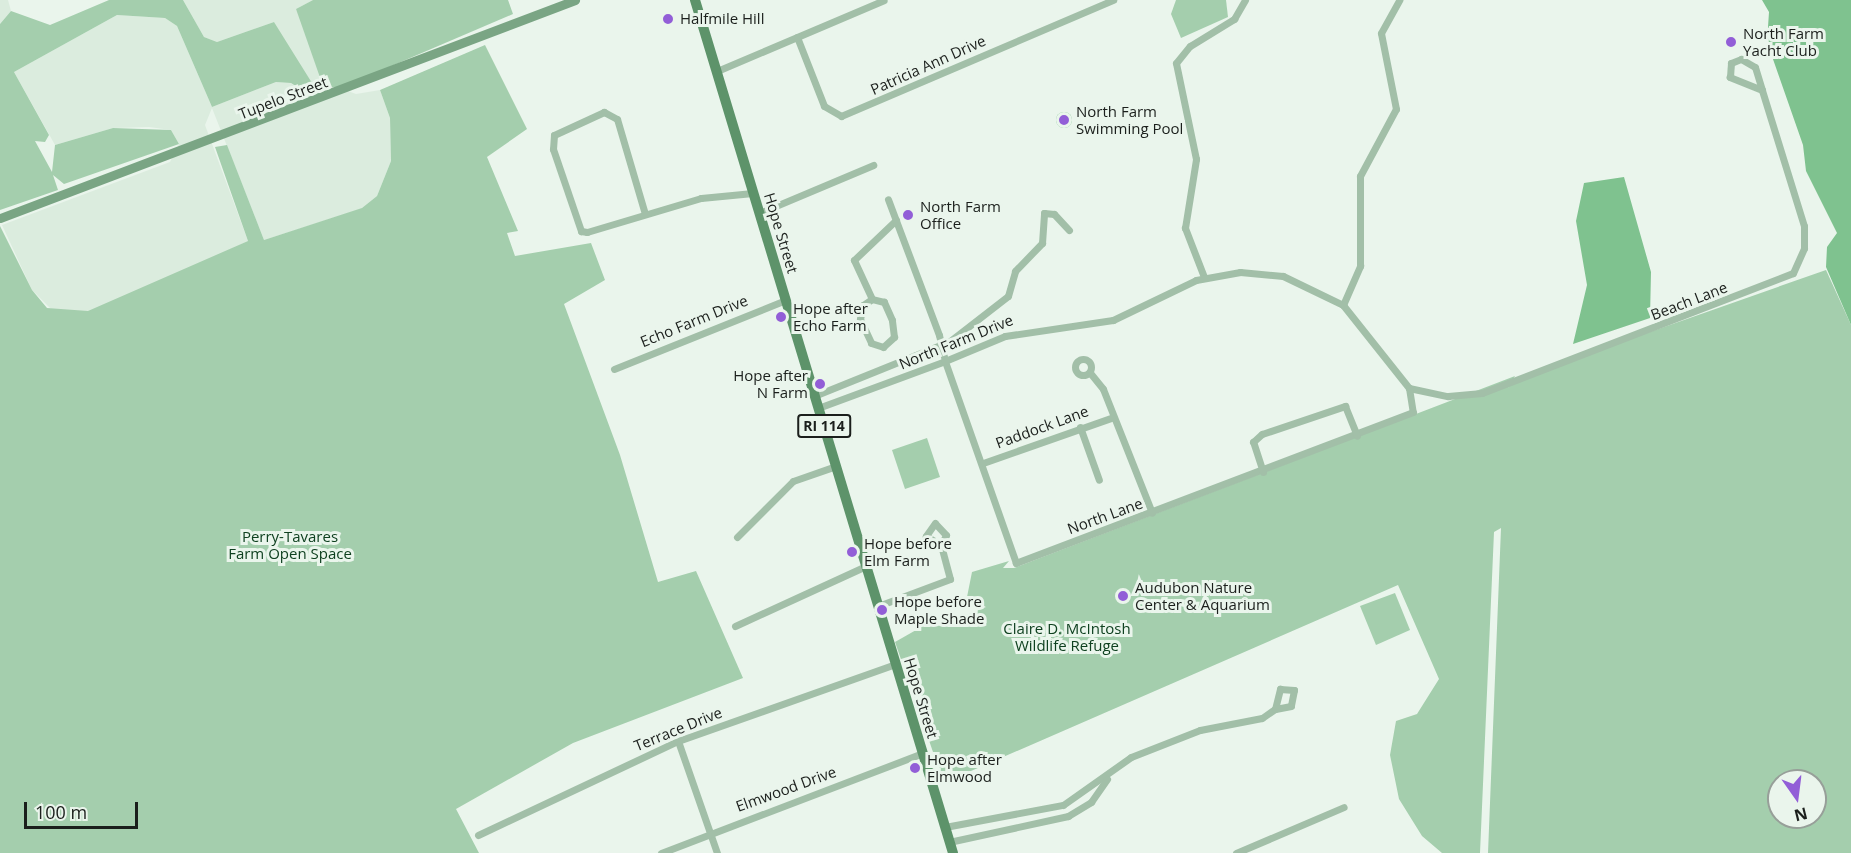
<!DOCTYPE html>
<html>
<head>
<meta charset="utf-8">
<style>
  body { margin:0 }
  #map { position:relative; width:1851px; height:853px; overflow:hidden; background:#eaf5ec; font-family:"Open Sans",sans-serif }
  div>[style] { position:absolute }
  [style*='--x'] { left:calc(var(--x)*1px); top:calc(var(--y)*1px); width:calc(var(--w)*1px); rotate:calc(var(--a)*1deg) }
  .built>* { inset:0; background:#dbecde }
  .green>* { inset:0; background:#a4cead }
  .water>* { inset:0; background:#7fc28f }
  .round { border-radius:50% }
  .minor>* { height:7px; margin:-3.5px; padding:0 3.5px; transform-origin:3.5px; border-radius:3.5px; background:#a2bfa8 }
  .minor>.ring { margin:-3.5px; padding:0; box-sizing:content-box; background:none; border:7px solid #a2bfa8; border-radius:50% }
  .secondary>* { height:9px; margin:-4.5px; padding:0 4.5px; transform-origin:4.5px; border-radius:4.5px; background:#7aa584 }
  .primary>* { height:10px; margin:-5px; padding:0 5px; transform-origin:5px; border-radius:5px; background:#5d936a }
  .dots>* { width:16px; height:16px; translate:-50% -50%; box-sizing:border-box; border:3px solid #eaf5ec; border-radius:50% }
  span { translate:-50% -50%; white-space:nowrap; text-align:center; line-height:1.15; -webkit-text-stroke:6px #eaf5ec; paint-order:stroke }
  .shield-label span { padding:2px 4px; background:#eaf5ec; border:2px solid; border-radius:4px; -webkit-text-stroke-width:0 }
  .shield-label { font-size:14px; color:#1b1f1c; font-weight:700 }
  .poi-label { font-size:15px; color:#1b1f1c }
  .left { translate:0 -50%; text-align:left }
  .right { translate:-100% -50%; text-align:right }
  .street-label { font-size:15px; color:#1b1f1c }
  .park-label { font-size:15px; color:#0f4120 }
  .north { position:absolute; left:1767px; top:769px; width:60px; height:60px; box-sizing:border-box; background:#eaf5ec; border:2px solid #979f99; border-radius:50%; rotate:166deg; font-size:16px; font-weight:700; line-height:24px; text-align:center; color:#1b1f1c }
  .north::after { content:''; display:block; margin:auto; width:21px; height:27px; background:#925ed7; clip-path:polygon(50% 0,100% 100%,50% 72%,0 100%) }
  .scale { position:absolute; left:24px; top:802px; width:114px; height:27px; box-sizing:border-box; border:3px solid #1b1f1c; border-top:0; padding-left:8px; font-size:18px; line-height:21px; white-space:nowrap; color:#1b1f1c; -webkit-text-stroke:4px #eaf5ec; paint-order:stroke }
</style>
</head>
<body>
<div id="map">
  <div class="built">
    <i style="clip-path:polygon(0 0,8px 0,11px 11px,0 24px)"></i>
    <i style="clip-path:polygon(183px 0,313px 0,296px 9px,340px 88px,356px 94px,380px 90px,390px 118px,391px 161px,377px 196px,361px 209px,264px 240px,212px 108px,205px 125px,248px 241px,96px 312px,53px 311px,32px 290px,2px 225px,170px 162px,179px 144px,171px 130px,149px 127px,113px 128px,55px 145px,14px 72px,117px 15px,165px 18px,177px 26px,212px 107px,276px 82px,291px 83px,302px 93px,274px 22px,217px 42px,204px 37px)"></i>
  </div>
  <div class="green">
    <i style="clip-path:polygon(109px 0,183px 0,204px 37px,217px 42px,274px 22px,317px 91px,314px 98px,291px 83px,276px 82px,212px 107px,177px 26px,165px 18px,117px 15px,14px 72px,49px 135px,45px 142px,35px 141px,52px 172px,55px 145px,113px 128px,171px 130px,179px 144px,64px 184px,53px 175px,58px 190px,0 210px,0 24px,11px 11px,50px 25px)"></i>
    <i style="clip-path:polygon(313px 0,508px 0,513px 14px,340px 88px,323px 86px,296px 9px)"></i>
    <i style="clip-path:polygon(1176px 0,1226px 0,1228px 17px,1181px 38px,1171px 14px)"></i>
    <i style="clip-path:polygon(485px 45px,527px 129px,487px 157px,518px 231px,507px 233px,515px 256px,591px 243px,605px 280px,564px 304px,620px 455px,658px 582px,696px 571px,743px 678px,573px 743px,456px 809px,479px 853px,0 853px,0 226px,32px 290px,47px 308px,88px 311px,248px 241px,215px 147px,227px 145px,264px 240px,362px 208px,377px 196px,391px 161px,390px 118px,380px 90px)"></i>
    <i style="clip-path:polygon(evenodd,1826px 270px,1851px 325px,1851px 853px,1488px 853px,1501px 528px,1494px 532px,1480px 853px,1442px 853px,1422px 836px,1399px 799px,1390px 755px,1396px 721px,1417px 714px,1439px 679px,1398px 585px,948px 781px,943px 783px,932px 766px,933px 752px,895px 642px,946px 613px,954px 620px,986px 607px,967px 597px,972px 572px,1009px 561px,1003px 568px,1014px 568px,1515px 376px,1507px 390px,1513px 380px,1826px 270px,1779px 781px,1815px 781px,1815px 817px,1779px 817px,1779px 781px)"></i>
    <i style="clip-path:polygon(927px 438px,940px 477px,905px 489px,892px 450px)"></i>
    <i style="clip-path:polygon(1395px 593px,1410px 630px,1376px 645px,1360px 606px)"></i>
  </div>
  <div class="water">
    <i style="clip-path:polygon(1762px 0,1851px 0,1851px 325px,1826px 267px,1827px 247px,1837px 233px,1806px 171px,1803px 145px,1767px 42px,1769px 12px)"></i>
    <i class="round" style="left:1056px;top:112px;width:16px;height:16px"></i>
    <i style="clip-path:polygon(1624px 177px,1651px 272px,1650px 318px,1573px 344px,1587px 285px,1576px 221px,1584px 183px)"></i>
  </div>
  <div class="minor">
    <i style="--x:797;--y:37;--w:74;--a:68.6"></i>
    <i style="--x:824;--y:106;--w:20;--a:30"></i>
    <i style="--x:841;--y:116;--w:296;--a:-23.1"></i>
    <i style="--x:1741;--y:59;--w:16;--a:30"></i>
    <i style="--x:1755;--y:67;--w:24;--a:73"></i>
    <i style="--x:1762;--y:90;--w:35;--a:-158"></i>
    <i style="--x:1730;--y:77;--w:14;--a:-86"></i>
    <i style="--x:1731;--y:63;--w:11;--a:-22"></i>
    <i style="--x:717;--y:71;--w:181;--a:-23"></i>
    <i style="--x:759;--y:213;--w:124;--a:-22.8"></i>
    <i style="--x:645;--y:214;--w:99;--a:-106.4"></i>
    <i style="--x:617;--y:119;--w:15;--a:-152"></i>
    <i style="--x:604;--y:112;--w:55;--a:155.3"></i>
    <i style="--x:554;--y:135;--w:14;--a:94"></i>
    <i style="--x:553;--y:149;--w:87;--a:71.1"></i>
    <i style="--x:581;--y:231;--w:6;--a:9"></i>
    <i style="--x:587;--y:232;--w:119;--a:-16.6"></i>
    <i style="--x:701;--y:198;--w:52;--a:-5.5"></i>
    <i style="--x:1204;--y:277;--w:53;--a:-111.2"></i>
    <i style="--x:1185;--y:228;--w:70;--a:-80.9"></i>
    <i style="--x:1196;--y:159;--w:98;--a:-101.8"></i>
    <i style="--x:1176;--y:63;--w:22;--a:-51"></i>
    <i style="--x:1190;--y:46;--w:52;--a:-31.5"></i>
    <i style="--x:1234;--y:19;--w:22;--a:-60"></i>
    <i style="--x:872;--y:299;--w:11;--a:146"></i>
    <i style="--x:863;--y:305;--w:14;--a:102"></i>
    <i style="--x:860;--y:319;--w:26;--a:65"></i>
    <i style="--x:871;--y:343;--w:13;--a:18"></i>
    <i style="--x:883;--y:347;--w:15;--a:-42"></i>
    <i style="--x:894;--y:337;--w:17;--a:-97"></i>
    <i style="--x:892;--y:320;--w:20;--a:-114"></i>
    <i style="--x:884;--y:302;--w:12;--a:-166"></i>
    <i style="--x:872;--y:299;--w:43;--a:-114.8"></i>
    <i style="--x:854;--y:260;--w:58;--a:-43.6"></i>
    <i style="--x:1343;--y:305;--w:43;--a:-66.4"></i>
    <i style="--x:1360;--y:266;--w:90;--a:-90"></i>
    <i style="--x:1360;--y:176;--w:76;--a:-61.8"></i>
    <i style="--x:1396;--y:109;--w:77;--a:-101.2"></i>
    <i style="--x:1381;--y:33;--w:38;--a:-61"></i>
    <i class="ring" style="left:1075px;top:359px;width:9px;height:9px"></i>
    <i style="--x:614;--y:369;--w:185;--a:-21.9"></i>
    <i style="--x:1091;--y:374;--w:19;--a:51"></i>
    <i style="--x:1103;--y:389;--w:133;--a:68.4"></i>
    <i style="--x:1409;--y:388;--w:40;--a:12"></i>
    <i style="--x:1448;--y:396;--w:34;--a:-5"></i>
    <i style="--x:1482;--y:393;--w:333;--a:-21.1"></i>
    <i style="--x:1793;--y:273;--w:27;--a:-66"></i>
    <i style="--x:1804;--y:248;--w:22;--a:-90"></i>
    <i style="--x:1804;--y:226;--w:142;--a:-107.2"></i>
    <i style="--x:814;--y:396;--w:147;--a:-22"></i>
    <i style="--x:950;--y:341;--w:73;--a:-37.8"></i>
    <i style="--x:1008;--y:296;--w:26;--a:-74"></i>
    <i style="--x:1015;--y:271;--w:39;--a:-46"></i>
    <i style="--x:1042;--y:243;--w:30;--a:-86"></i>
    <i style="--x:1044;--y:213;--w:10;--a:6"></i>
    <i style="--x:1054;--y:214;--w:22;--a:47"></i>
    <i style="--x:818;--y:408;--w:135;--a:-20.3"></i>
    <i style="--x:945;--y:361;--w:65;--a:-22.6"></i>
    <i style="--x:1005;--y:336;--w:109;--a:-8.4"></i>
    <i style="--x:1113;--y:320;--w:92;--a:-25.7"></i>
    <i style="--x:1196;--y:280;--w:45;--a:-10.3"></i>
    <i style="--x:1240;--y:272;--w:43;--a:5.3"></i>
    <i style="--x:1283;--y:276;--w:67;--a:25.8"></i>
    <i style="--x:1343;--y:305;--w:106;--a:51.5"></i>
    <i style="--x:1409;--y:388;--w:24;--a:81"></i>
    <i style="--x:1413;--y:412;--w:425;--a:159.2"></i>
    <i style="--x:1016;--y:563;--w:214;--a:-109.4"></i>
    <i style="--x:945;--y:361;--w:27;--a:-103"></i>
    <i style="--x:939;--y:335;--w:145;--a:-110.6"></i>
    <i style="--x:1080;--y:427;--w:56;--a:70.3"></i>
    <i style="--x:983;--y:463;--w:136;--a:-19.4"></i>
    <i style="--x:1263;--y:472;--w:32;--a:-108"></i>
    <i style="--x:1253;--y:442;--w:12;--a:-42"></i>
    <i style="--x:1262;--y:434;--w:88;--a:-18.6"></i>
    <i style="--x:1345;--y:406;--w:32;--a:68"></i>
    <i style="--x:737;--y:537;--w:79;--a:-45"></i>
    <i style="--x:793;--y:481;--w:46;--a:-19.2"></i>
    <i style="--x:878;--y:606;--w:77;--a:-20.6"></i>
    <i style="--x:950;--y:579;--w:35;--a:-105"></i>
    <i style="--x:941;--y:545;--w:11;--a:-63"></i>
    <i style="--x:946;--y:535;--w:16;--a:-133"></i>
    <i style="--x:935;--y:523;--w:16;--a:125"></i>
    <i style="--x:926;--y:536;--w:17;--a:31"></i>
    <i style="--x:735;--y:626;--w:144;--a:-24.6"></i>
    <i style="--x:678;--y:741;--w:119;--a:70.8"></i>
    <i style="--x:945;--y:827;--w:120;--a:-10.6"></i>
    <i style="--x:1063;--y:805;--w:83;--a:-35.2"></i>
    <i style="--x:1131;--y:757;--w:74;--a:-21.4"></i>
    <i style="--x:1200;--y:730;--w:63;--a:-11"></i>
    <i style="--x:1262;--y:718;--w:16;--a:-35"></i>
    <i style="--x:1275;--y:709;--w:21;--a:-76"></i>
    <i style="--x:1280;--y:689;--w:14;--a:4"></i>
    <i style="--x:1294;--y:690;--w:16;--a:101"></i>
    <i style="--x:1291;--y:706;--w:16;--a:169"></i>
    <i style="--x:478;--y:835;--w:221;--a:-25.2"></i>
    <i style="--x:678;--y:741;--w:230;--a:-19.5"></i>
    <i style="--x:949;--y:842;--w:122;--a:-12.3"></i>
    <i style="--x:1068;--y:816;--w:27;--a:-31"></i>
    <i style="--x:1091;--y:802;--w:28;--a:-55"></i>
    <i style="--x:661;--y:853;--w:280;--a:-20.9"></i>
    <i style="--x:1236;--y:853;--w:117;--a:-23.1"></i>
  </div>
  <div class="secondary">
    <i style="--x:0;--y:218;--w:615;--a:-20.76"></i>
  </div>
  <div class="primary">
    <i style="--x:695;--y:0;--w:891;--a:73.17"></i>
  </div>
  <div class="dots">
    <i style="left:668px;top:19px;background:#925ed7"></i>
    <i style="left:1731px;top:42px;background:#925ed7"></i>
    <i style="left:1064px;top:120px;background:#925ed7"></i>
    <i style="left:908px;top:215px;background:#925ed7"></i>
    <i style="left:781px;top:317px;background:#925ed7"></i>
    <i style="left:820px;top:384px;background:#925ed7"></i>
    <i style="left:852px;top:552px;background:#925ed7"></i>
    <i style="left:1123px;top:596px;background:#925ed7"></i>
    <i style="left:882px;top:610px;background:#925ed7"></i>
    <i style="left:915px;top:768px;background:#925ed7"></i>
  </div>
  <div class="shield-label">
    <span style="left:824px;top:426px">RI 114</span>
  </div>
  <div class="poi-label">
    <span class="left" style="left:680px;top:19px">Halfmile Hill</span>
    <span class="left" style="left:1743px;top:42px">North Farm<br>Yacht Club</span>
    <span class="left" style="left:1076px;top:120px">North Farm<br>Swimming Pool</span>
    <span class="left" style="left:920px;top:215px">North Farm<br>Office</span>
    <span class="left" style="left:793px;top:317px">Hope after<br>Echo Farm</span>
    <span class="right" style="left:808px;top:384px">Hope after<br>N Farm</span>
    <span class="left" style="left:864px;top:552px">Hope before<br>Elm Farm</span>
    <span class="left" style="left:1135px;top:596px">Audubon Nature<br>Center &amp; Aquarium</span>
    <span class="left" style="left:894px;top:610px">Hope before<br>Maple Shade</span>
    <span class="left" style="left:927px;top:768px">Hope after<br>Elmwood</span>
  </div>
  <div class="street-label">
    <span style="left:928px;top:65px;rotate:-24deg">Patricia Ann Drive</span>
    <span style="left:283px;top:98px;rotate:-21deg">Tupelo Street</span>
    <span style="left:781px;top:233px;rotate:73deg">Hope Street</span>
    <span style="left:1689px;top:301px;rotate:-21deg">Beach Lane</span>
    <span style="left:694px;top:321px;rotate:-22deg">Echo Farm Drive</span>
    <span style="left:956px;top:342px;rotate:-22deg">North Farm Drive</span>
    <span style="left:1042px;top:427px;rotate:-20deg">Paddock Lane</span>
    <span style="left:1105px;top:516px;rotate:-20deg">North Lane</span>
    <span style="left:921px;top:698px;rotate:73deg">Hope Street</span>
    <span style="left:678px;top:729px;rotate:-22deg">Terrace Drive</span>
    <span style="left:786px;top:789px;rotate:-20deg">Elmwood Drive</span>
  </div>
  <div class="park-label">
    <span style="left:290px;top:545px">Perry-Tavares<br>Farm Open Space</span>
    <span style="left:1067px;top:637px">Claire D. McIntosh<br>Wildlife Refuge</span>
  </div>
  <div class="north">N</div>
  <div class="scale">100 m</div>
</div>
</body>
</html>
